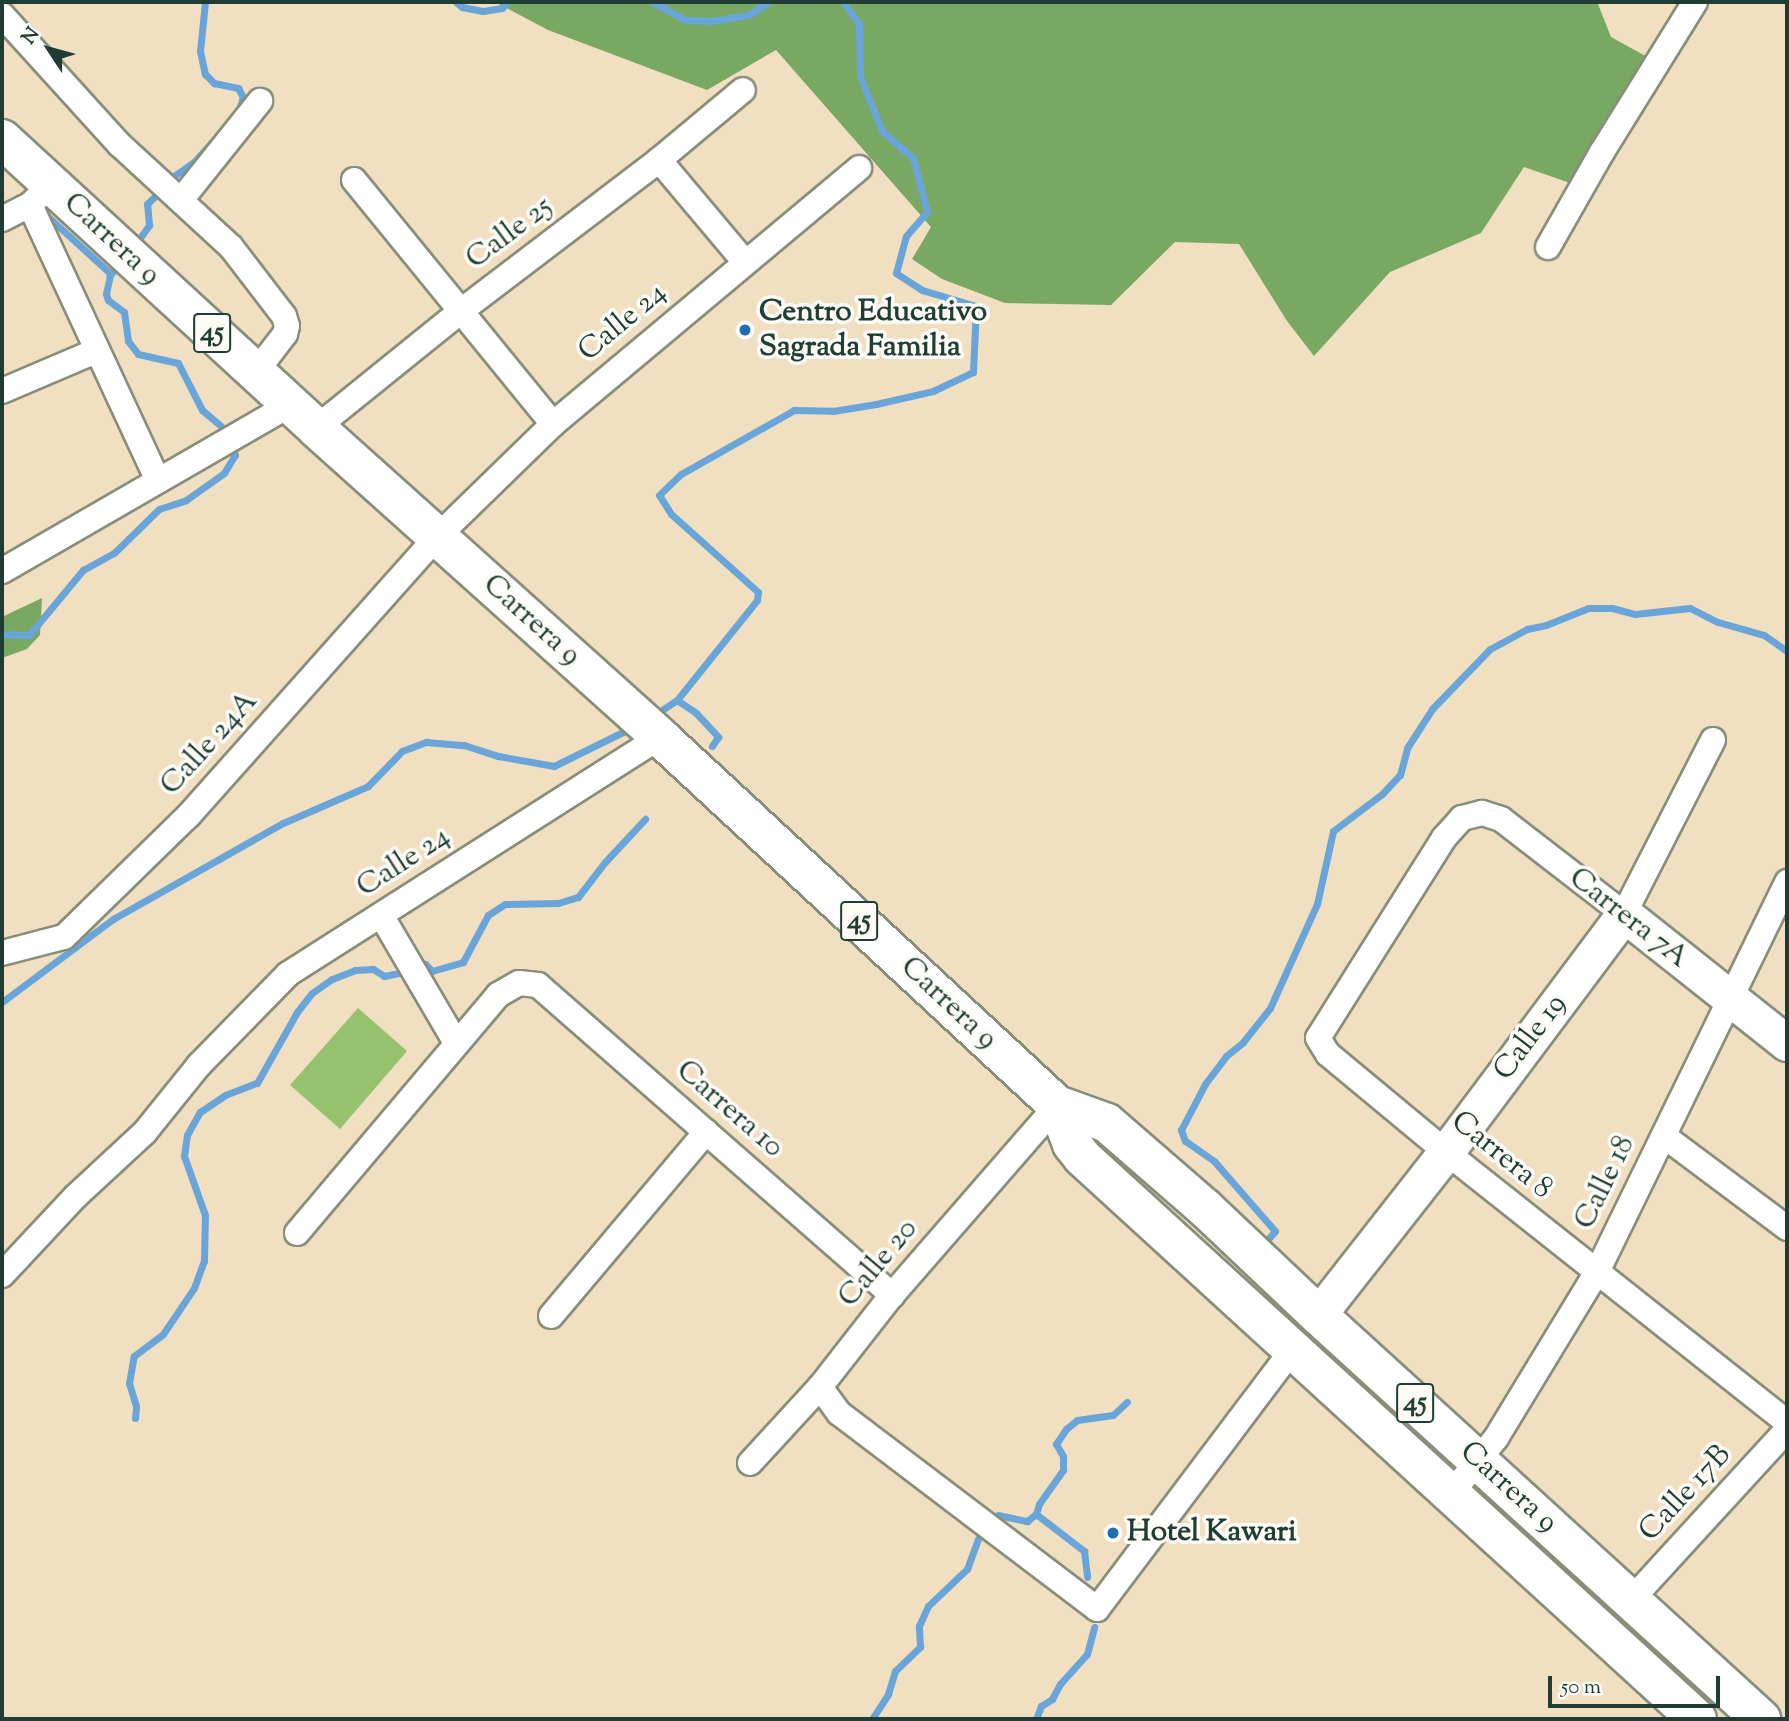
<!DOCTYPE html>
<html>
<head>
<meta charset="utf-8">
<style>
  body { margin:0 }
  #map { position:relative; width:1789px; height:1721px; overflow:hidden; background:#f1dfc1; font-family:"Sorts Mill Goudy",serif }
  div>[style] { position:absolute }
  [style*='--x'] { left:calc(var(--x)*1px); top:calc(var(--y)*1px); width:calc(var(--w)*1px); rotate:calc(var(--a)*1deg) }
  .green>* { inset:0; background:#96c270 }
  .forest>* { inset:0; background:#78a862 }
  .stream>* { height:7px; margin:-3.5px; padding:0 3.5px; transform-origin:3.5px; border-radius:3.5px; background:#6aa5da }
  .roads { filter:drop-shadow(2px 0 #888e7a) drop-shadow(-2px 0 #888e7a) drop-shadow(0 2px #888e7a) drop-shadow(0 -2px #888e7a) }
  .street>* { height:24px; margin:-12px; padding:0 12px; transform-origin:12px; border-radius:12px; background:#fff }
  .secondary>* { height:35px; margin:-17.5px; padding:0 17.5px; transform-origin:17.5px; border-radius:17.5px; background:#fff }
  .highway>* { height:38px; margin:-19px; padding:0 19px; transform-origin:19px; border-radius:19px; background:#fff }
  .dots>* { width:19px; height:19px; translate:-50% -50%; box-sizing:border-box; border:4px solid #fdfcf7; border-radius:50% }
  span { translate:-50% -50%; white-space:nowrap; text-align:center; line-height:1.15; -webkit-text-stroke:7px #fdfcf7; paint-order:stroke }
  .shield-label span { padding:2px 5px; background:#fdfcf7; border:2px solid; border-radius:5px; -webkit-text-stroke-width:0 }
  .shield-label { font-size:28px; color:#1f3d34; font-weight:700 }
  .street-label { font-size:30px; color:#1f3d34 }
  .poi-label { font-size:30px; color:#1f3d34; font-weight:700 }
  .left { translate:0 -50%; text-align:left }
  .frame { position:absolute; inset:0; border:4px solid #1f3d34; pointer-events:none }
  .north { position:absolute; left:14px; top:14px; width:70px; height:70px; -webkit-text-stroke:5px #fdfcf7; paint-order:stroke; rotate:306deg; font-size:19px; font-weight:700; line-height:28px; text-align:center; color:#1f3d34 }
  .north::after { content:''; display:block; margin:auto; width:24px; height:32px; background:#1f3d34; clip-path:polygon(50% 0,100% 100%,50% 72%,0 100%) }
  .scale { position:absolute; left:1548px; top:1676px; width:172px; height:32px; box-sizing:border-box; border:4px solid #1f3d34; border-top:0; padding-left:9px; font-size:21px; line-height:24px; white-space:nowrap; color:#1f3d34; -webkit-text-stroke:5px #fdfcf7; paint-order:stroke }
</style>
</head>
<body>
<div id="map">
  <div class="green">
    <i style="clip-path:polygon(358px 1008px,407px 1051px,340px 1129px,290px 1085px)"></i>
  </div>
  <div class="forest">
    <i style="clip-path:polygon(495px 2px,1601px 2px,1598px 4px,1611px 37px,1651px 59px,1573px 184px,1524px 167px,1481px 233px,1390px 272px,1314px 356px,1287px 321px,1239px 244px,1175px 242px,1111px 305px,1005px 303px,942px 279px,912px 259px,931px 227px,776px 50px,707px 90px,548px 30px)"></i>
    <i style="clip-path:polygon(42px 598px,40px 635px,27px 649px,2px 658px,2px 617px)"></i>
  </div>
  <div class="stream">
    <i style="--x:205;--y:2;--w:49;--a:95.8"></i>
    <i style="--x:200;--y:51;--w:24;--a:78"></i>
    <i style="--x:205;--y:74;--w:13;--a:45"></i>
    <i style="--x:214;--y:83;--w:25;--a:12"></i>
    <i style="--x:238;--y:88;--w:10;--a:61"></i>
    <i style="--x:243;--y:97;--w:16;--a:108"></i>
    <i style="--x:456;--y:2;--w:8;--a:40"></i>
    <i style="--x:462;--y:7;--w:21;--a:11"></i>
    <i style="--x:483;--y:11;--w:19;--a:-9"></i>
    <i style="--x:502;--y:8;--w:8;--a:-50"></i>
    <i style="--x:652;--y:2;--w:38;--a:28"></i>
    <i style="--x:686;--y:20;--w:25;--a:2"></i>
    <i style="--x:711;--y:21;--w:38;--a:-9"></i>
    <i style="--x:749;--y:15;--w:23;--a:-34"></i>
    <i style="--x:171;--y:178;--w:28;--a:-35"></i>
    <i style="--x:194;--y:162;--w:27;--a:-48"></i>
    <i style="--x:45;--y:214;--w:89;--a:42.3"></i>
    <i style="--x:134;--y:246;--w:26;--a:-54"></i>
    <i style="--x:149;--y:225;--w:21;--a:-95"></i>
    <i style="--x:147;--y:204;--w:21;--a:-45"></i>
    <i style="--x:120;--y:263;--w:16;--a:130"></i>
    <i style="--x:110;--y:275;--w:19;--a:102"></i>
    <i style="--x:106;--y:294;--w:6;--a:72"></i>
    <i style="--x:108;--y:300;--w:20;--a:37"></i>
    <i style="--x:124;--y:312;--w:29;--a:82"></i>
    <i style="--x:128;--y:341;--w:16;--a:52"></i>
    <i style="--x:138;--y:354;--w:41;--a:12.7"></i>
    <i style="--x:178;--y:363;--w:53;--a:62.9"></i>
    <i style="--x:202;--y:410;--w:25;--a:40"></i>
    <i style="--x:2;--y:634;--w:27;--a:2"></i>
    <i style="--x:29;--y:635;--w:85;--a:-50.3"></i>
    <i style="--x:83;--y:570;--w:35;--a:-29"></i>
    <i style="--x:114;--y:553;--w:63;--a:-44.4"></i>
    <i style="--x:159;--y:509;--w:28;--a:-18"></i>
    <i style="--x:186;--y:500;--w:47;--a:-35.4"></i>
    <i style="--x:224;--y:473;--w:21;--a:-59"></i>
    <i style="--x:235;--y:455;--w:10;--a:-107"></i>
    <i style="--x:677;--y:700;--w:23;--a:34"></i>
    <i style="--x:696;--y:713;--w:33;--a:47"></i>
    <i style="--x:718;--y:737;--w:11;--a:124"></i>
    <i style="--x:653;--y:716;--w:29;--a:-34"></i>
    <i style="--x:677;--y:700;--w:128;--a:-51.3"></i>
    <i style="--x:757;--y:600;--w:8;--a:-83"></i>
    <i style="--x:758;--y:592;--w:117;--a:-138.1"></i>
    <i style="--x:671;--y:514;--w:22;--a:-122"></i>
    <i style="--x:659;--y:495;--w:30;--a:-44"></i>
    <i style="--x:681;--y:474;--w:130;--a:-29.5"></i>
    <i style="--x:794;--y:410;--w:39;--a:1"></i>
    <i style="--x:833;--y:411;--w:44;--a:-9.2"></i>
    <i style="--x:876;--y:404;--w:58;--a:-12.8"></i>
    <i style="--x:933;--y:391;--w:44;--a:-25.4"></i>
    <i style="--x:973;--y:372;--w:66;--a:-87.4"></i>
    <i style="--x:976;--y:306;--w:56;--a:-163.5"></i>
    <i style="--x:922;--y:290;--w:31;--a:-147"></i>
    <i style="--x:896;--y:273;--w:38;--a:-75"></i>
    <i style="--x:906;--y:236;--w:32;--a:-49"></i>
    <i style="--x:927;--y:212;--w:56;--a:-104.5"></i>
    <i style="--x:913;--y:158;--w:41;--a:-138.9"></i>
    <i style="--x:882;--y:131;--w:59;--a:-111.8"></i>
    <i style="--x:860;--y:76;--w:52;--a:-91.1"></i>
    <i style="--x:859;--y:24;--w:27;--a:-126"></i>
    <i style="--x:2;--y:1002;--w:139;--a:-36.8"></i>
    <i style="--x:113;--y:919;--w:195;--a:-29.5"></i>
    <i style="--x:283;--y:823;--w:93;--a:-23.5"></i>
    <i style="--x:368;--y:786;--w:49;--a:-45.8"></i>
    <i style="--x:402;--y:751;--w:26;--a:-21"></i>
    <i style="--x:426;--y:742;--w:38;--a:5"></i>
    <i style="--x:464;--y:745;--w:36;--a:18"></i>
    <i style="--x:498;--y:756;--w:57;--a:10.1"></i>
    <i style="--x:554;--y:766;--w:88;--a:-26.3"></i>
    <i style="--x:1269;--y:1238;--w:9;--a:-49"></i>
    <i style="--x:1275;--y:1231;--w:93;--a:-131.1"></i>
    <i style="--x:1214;--y:1161;--w:35;--a:-145"></i>
    <i style="--x:1185;--y:1141;--w:12;--a:-110"></i>
    <i style="--x:1181;--y:1130;--w:52;--a:-62.4"></i>
    <i style="--x:1205;--y:1084;--w:35;--a:-53"></i>
    <i style="--x:1226;--y:1056;--w:22;--a:-39"></i>
    <i style="--x:1243;--y:1042;--w:43;--a:-51.5"></i>
    <i style="--x:1270;--y:1008;--w:114;--a:-65.7"></i>
    <i style="--x:1317;--y:904;--w:75;--a:-77.6"></i>
    <i style="--x:1333;--y:831;--w:61;--a:-37.1"></i>
    <i style="--x:1382;--y:794;--w:26;--a:-47"></i>
    <i style="--x:1400;--y:775;--w:28;--a:-75"></i>
    <i style="--x:1407;--y:748;--w:46;--a:-57.3"></i>
    <i style="--x:1432;--y:709;--w:83;--a:-46"></i>
    <i style="--x:1490;--y:649;--w:42;--a:-28.4"></i>
    <i style="--x:1527;--y:629;--w:19;--a:-12"></i>
    <i style="--x:1546;--y:625;--w:45;--a:-22"></i>
    <i style="--x:1588;--y:608;--w:24;--a:0"></i>
    <i style="--x:1612;--y:608;--w:24;--a:15"></i>
    <i style="--x:1635;--y:614;--w:55;--a:-6.2"></i>
    <i style="--x:1690;--y:608;--w:31;--a:27"></i>
    <i style="--x:1718;--y:622;--w:48;--a:15.8"></i>
    <i style="--x:1764;--y:635;--w:28;--a:35"></i>
    <i style="--x:135;--y:1418;--w:12;--a:-85"></i>
    <i style="--x:136;--y:1406;--w:24;--a:-107"></i>
    <i style="--x:129;--y:1383;--w:27;--a:-80"></i>
    <i style="--x:134;--y:1356;--w:36;--a:-37"></i>
    <i style="--x:163;--y:1334;--w:55;--a:-56"></i>
    <i style="--x:194;--y:1288;--w:29;--a:-70"></i>
    <i style="--x:204;--y:1261;--w:46;--a:-88.8"></i>
    <i style="--x:205;--y:1215;--w:63;--a:-109.6"></i>
    <i style="--x:184;--y:1156;--w:21;--a:-82"></i>
    <i style="--x:187;--y:1135;--w:26;--a:-61"></i>
    <i style="--x:200;--y:1112;--w:30;--a:-34"></i>
    <i style="--x:225;--y:1095;--w:34;--a:-21"></i>
    <i style="--x:257;--y:1083;--w:81;--a:-60.6"></i>
    <i style="--x:297;--y:1012;--w:24;--a:-52"></i>
    <i style="--x:312;--y:993;--w:24;--a:-35"></i>
    <i style="--x:332;--y:979;--w:25;--a:-21"></i>
    <i style="--x:355;--y:970;--w:18;--a:-3"></i>
    <i style="--x:373;--y:969;--w:13;--a:32"></i>
    <i style="--x:384;--y:976;--w:20;--a:-11"></i>
    <i style="--x:404;--y:972;--w:14;--a:-34"></i>
    <i style="--x:416;--y:964;--w:9;--a:0"></i>
    <i style="--x:425;--y:964;--w:10;--a:45"></i>
    <i style="--x:432;--y:971;--w:32;--a:-16"></i>
    <i style="--x:463;--y:962;--w:53;--a:-62"></i>
    <i style="--x:488;--y:915;--w:20;--a:-33"></i>
    <i style="--x:505;--y:904;--w:53;--a:-1.1"></i>
    <i style="--x:558;--y:903;--w:21;--a:-17"></i>
    <i style="--x:578;--y:897;--w:44;--a:-52.4"></i>
    <i style="--x:605;--y:862;--w:59;--a:-47.1"></i>
    <i style="--x:1036;--y:1514;--w:61;--a:37.6"></i>
    <i style="--x:1084;--y:1551;--w:26;--a:83"></i>
    <i style="--x:998;--y:1515;--w:30;--a:12"></i>
    <i style="--x:1027;--y:1521;--w:11;--a:-38"></i>
    <i style="--x:1036;--y:1514;--w:10;--a:-73"></i>
    <i style="--x:1039;--y:1504;--w:42;--a:-54.8"></i>
    <i style="--x:1063;--y:1470;--w:14;--a:-90"></i>
    <i style="--x:1063;--y:1456;--w:14;--a:-120"></i>
    <i style="--x:1056;--y:1444;--w:18;--a:-56"></i>
    <i style="--x:1066;--y:1429;--w:14;--a:-39"></i>
    <i style="--x:1077;--y:1420;--w:36;--a:-8"></i>
    <i style="--x:1113;--y:1415;--w:19;--a:-43"></i>
    <i style="--x:872;--y:1719;--w:30;--a:-57"></i>
    <i style="--x:888;--y:1694;--w:24;--a:-73"></i>
    <i style="--x:895;--y:1671;--w:35;--a:-44"></i>
    <i style="--x:920;--y:1647;--w:21;--a:-93"></i>
    <i style="--x:919;--y:1626;--w:22;--a:-66"></i>
    <i style="--x:928;--y:1606;--w:54;--a:-43.5"></i>
    <i style="--x:967;--y:1569;--w:32;--a:-70"></i>
    <i style="--x:1036;--y:1719;--w:14;--a:-69"></i>
    <i style="--x:1041;--y:1706;--w:13;--a:-32"></i>
    <i style="--x:1052;--y:1699;--w:17;--a:-62"></i>
    <i style="--x:1060;--y:1684;--w:40;--a:-48"></i>
    <i style="--x:1087;--y:1654;--w:28;--a:-75"></i>
  </div>
  <div class="roads">
    <div class="street">
      <i style="--x:2;--y:15;--w:174;--a:47.8"></i>
      <i style="--x:119;--y:144;--w:152;--a:42.6"></i>
      <i style="--x:231;--y:247;--w:87;--a:52.5"></i>
      <i style="--x:284;--y:316;--w:10;--a:73"></i>
      <i style="--x:287;--y:326;--w:8;--a:104"></i>
      <i style="--x:285;--y:334;--w:49;--a:127.6"></i>
      <i style="--x:659;--y:160;--w:133;--a:49.9"></i>
      <i style="--x:354;--y:180;--w:315;--a:50.8"></i>
      <i style="--x:181;--y:200;--w:127;--a:-51.4"></i>
      <i style="--x:30;--y:205;--w:304;--a:65.1"></i>
      <i style="--x:2;--y:219;--w:31;--a:-27"></i>
      <i style="--x:30;--y:205;--w:14;--a:-45"></i>
      <i style="--x:1548;--y:247;--w:109;--a:-60.4"></i>
      <i style="--x:1602;--y:152;--w:176;--a:-58.2"></i>
      <i style="--x:2;--y:391;--w:102;--a:-23.1"></i>
      <i style="--x:316;--y:428;--w:186;--a:-38.9"></i>
      <i style="--x:461;--y:311;--w:249;--a:-37.3"></i>
      <i style="--x:659;--y:160;--w:109;--a:-39.8"></i>
      <i style="--x:2;--y:571;--w:332;--a:-30"></i>
      <i style="--x:1713;--y:740;--w:195;--a:117.1"></i>
      <i style="--x:1624;--y:914;--w:155;--a:-142.3"></i>
      <i style="--x:1501;--y:819;--w:20;--a:-162"></i>
      <i style="--x:1482;--y:813;--w:21;--a:166"></i>
      <i style="--x:1462;--y:818;--w:27;--a:132"></i>
      <i style="--x:1444;--y:838;--w:236;--a:122.2"></i>
      <i style="--x:1318;--y:1038;--w:19;--a:58"></i>
      <i style="--x:1328;--y:1054;--w:153;--a:39.7"></i>
      <i style="--x:1446;--y:1152;--w:435;--a:38.4"></i>
      <i style="--x:381;--y:915;--w:148;--a:59.6"></i>
      <i style="--x:2;--y:953;--w:64;--a:-14.5"></i>
      <i style="--x:64;--y:937;--w:175;--a:-44.3"></i>
      <i style="--x:189;--y:815;--w:373;--a:-48.3"></i>
      <i style="--x:437;--y:537;--w:162;--a:-44.2"></i>
      <i style="--x:553;--y:424;--w:399;--a:-39.9"></i>
      <i style="--x:1664;--y:1136;--w:154;--a:36.8"></i>
      <i style="--x:297;--y:1233;--w:312;--a:-49.8"></i>
      <i style="--x:498;--y:995;--w:24;--a:-30"></i>
      <i style="--x:519;--y:983;--w:19;--a:6"></i>
      <i style="--x:538;--y:985;--w:471;--a:41.2"></i>
      <i style="--x:2;--y:1275;--w:108;--a:-46.9"></i>
      <i style="--x:76;--y:1196;--w:94;--a:-42.8"></i>
      <i style="--x:145;--y:1132;--w:86;--a:-51.1"></i>
      <i style="--x:199;--y:1065;--w:127;--a:-45.6"></i>
      <i style="--x:288;--y:974;--w:441;--a:-32.5"></i>
      <i style="--x:551;--y:1316;--w:241;--a:-49.9"></i>
      <i style="--x:820;--y:1387;--w:32;--a:54"></i>
      <i style="--x:839;--y:1413;--w:324;--a:37.2"></i>
      <i style="--x:1097;--y:1609;--w:326;--a:-53"></i>
      <i style="--x:750;--y:1463;--w:103;--a:-47.4"></i>
      <i style="--x:820;--y:1387;--w:117;--a:-52"></i>
      <i style="--x:892;--y:1295;--w:252;--a:-49"></i>
      <i style="--x:1451;--y:1494;--w:72;--a:-51.2"></i>
      <i style="--x:1496;--y:1438;--w:194;--a:-58.7"></i>
      <i style="--x:1597;--y:1272;--w:434;--a:-64"></i>
      <i style="--x:1631;--y:1600;--w:231;--a:-47.5"></i>
    </div>
    <div class="secondary">
      <i style="--x:1318;--y:1315;--w:207;--a:-51.9"></i>
      <i style="--x:1446;--y:1152;--w:297;--a:-53.2"></i>
      <i style="--x:1624;--y:914;--w:208;--a:38.4"></i>
    </div>
    <div class="highway">
      <i style="--x:2;--y:139;--w:427;--a:42.6"></i>
      <i style="--x:316;--y:428;--w:462;--a:41.9"></i>
      <i style="--x:660;--y:737;--w:541;--a:42.83"></i>
      <i style="--x:1057;--y:1105;--w:53;--a:19.8"></i>
      <i style="--x:1107;--y:1123;--w:131;--a:41"></i>
      <i style="--x:1206;--y:1209;--w:154;--a:43.4"></i>
      <i style="--x:1318;--y:1315;--w:600;--a:42.36"></i>
      <i style="--x:1057;--y:1105;--w:42;--a:69"></i>
      <i style="--x:1072;--y:1144;--w:16;--a:52"></i>
      <i style="--x:1082;--y:1157;--w:833;--a:42.42"></i>
    </div>
  </div>
  <div class="dots">
    <i style="left:745px;top:330px;background:#1f6fb2"></i>
    <i style="left:1113px;top:1533px;background:#1f6fb2"></i>
  </div>
  <div class="shield-label">
    <span style="left:212px;top:333px">45</span>
    <span style="left:859px;top:921px">45</span>
    <span style="left:1415px;top:1403px">45</span>
  </div>
  <div class="street-label">
    <span style="left:510px;top:234px;rotate:-37deg">Calle 25</span>
    <span style="left:111px;top:240px;rotate:43deg">Carrera 9</span>
    <span style="left:623px;top:323px;rotate:-40deg">Calle 24</span>
    <span style="left:531px;top:621px;rotate:42deg">Carrera 9</span>
    <span style="left:210px;top:744px;rotate:-48deg">Calle 24A</span>
    <span style="left:404px;top:863px;rotate:-33deg">Calle 24</span>
    <span style="left:1628px;top:919px;rotate:38deg">Carrera 7A</span>
    <span style="left:948px;top:1004px;rotate:43deg">Carrera 9</span>
    <span style="left:1531px;top:1038px;rotate:-53deg">Calle 19</span>
    <span style="left:729px;top:1110px;rotate:41deg">Carrera 10</span>
    <span style="left:1501px;top:1156px;rotate:39deg">Carrera 8</span>
    <span style="left:1606px;top:1183px;rotate:-64deg">Calle 18</span>
    <span style="left:879px;top:1264px;rotate:-50deg">Calle 20</span>
    <span style="left:1508px;top:1488px;rotate:42deg">Carrera 9</span>
    <span style="left:1686px;top:1494px;rotate:-47deg">Calle 17B</span>
  </div>
  <div class="poi-label">
    <span class="left" style="left:759px;top:330px">Centro Educativo<br>Sagrada Familia</span>
    <span class="left" style="left:1127px;top:1533px">Hotel Kawari</span>
  </div>
  <div class="frame"></div>
  <div class="north">N</div>
  <div class="scale">50 m</div>
</div>
</body>
</html>
